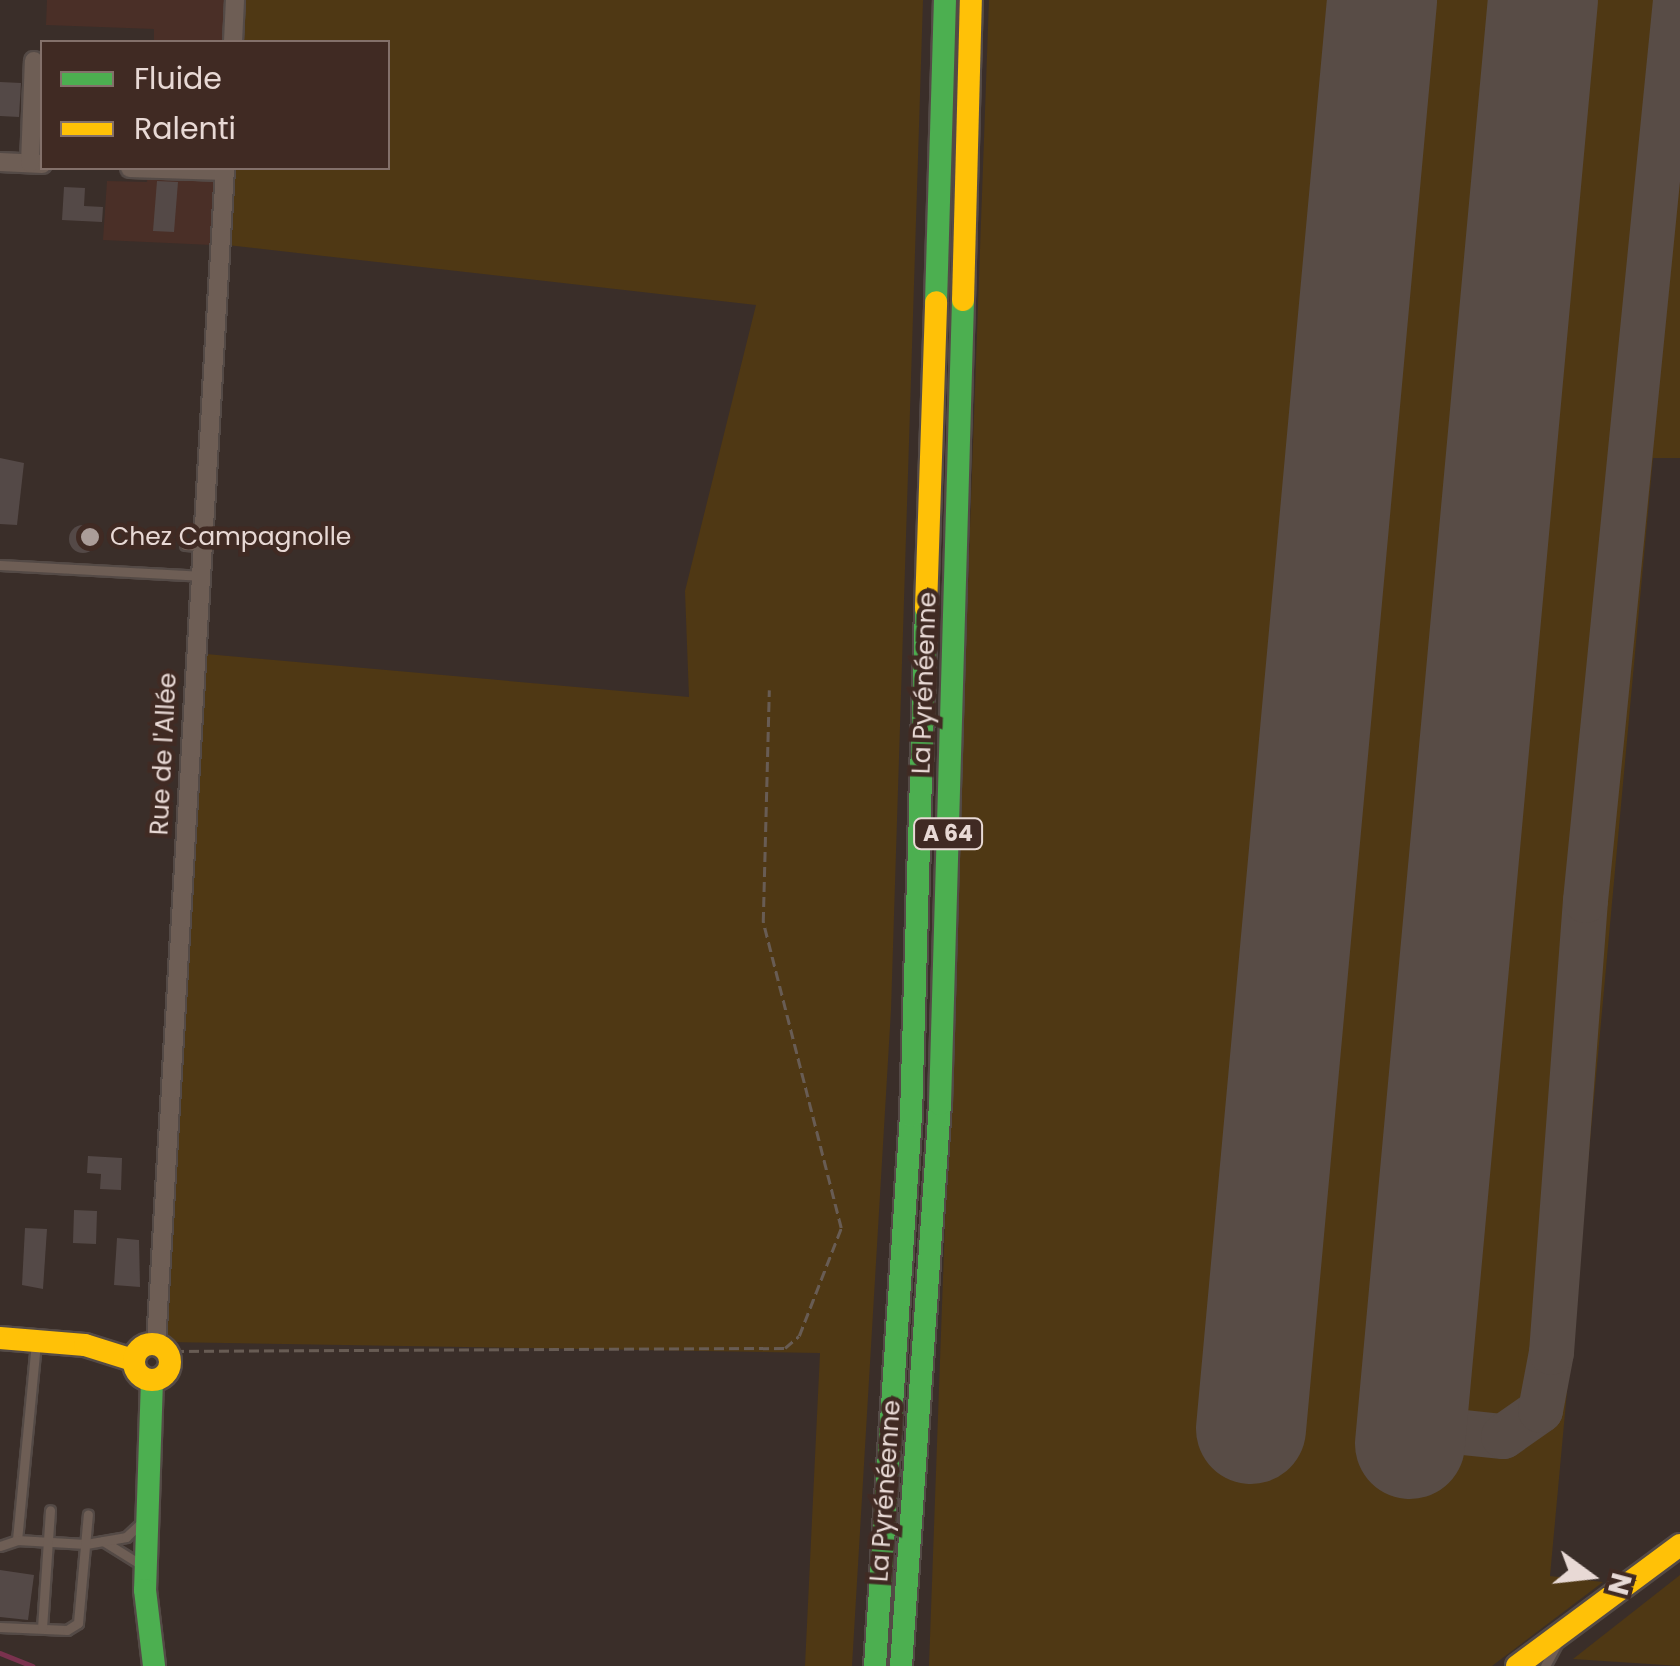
<!DOCTYPE html>
<html>
<head>
<meta charset="utf-8">
<style>
  body { margin:0 }
  #map { position:relative; width:1680px; height:1666px; overflow:hidden; background:#3a2e29; font-family:Poppins,sans-serif }
  div>[style] { position:absolute }
  [style*='--x'] { left:calc(var(--x)*1px); top:calc(var(--y)*1px); width:calc(var(--w)*1px); rotate:calc(var(--a)*1deg) }
  .built>* { inset:0; background:#4a2f27 }
  .green>* { inset:0; background:#4f3814 }
  .stream>* { height:5px; margin:-2.5px; padding:0 2.5px; transform-origin:2.5px; border-radius:2.5px; background:#7a324e }
  .taxiway>* { height:45px; margin:-22.5px; padding:0 22.5px; transform-origin:22.5px; border-radius:22.5px; background:#584c46 }
  .runway>* { height:110px; margin:-55px; padding:0 55px; transform-origin:55px; border-radius:55px; background:#584c46 }
  .building>* { inset:0; background:#544947 }
  .round { border-radius:50% }
  .path>* { height:2.5px; margin-top:-1.25px; transform-origin:0; background:repeating-linear-gradient(90deg,#685c54 0 10px,transparent 0 15px) }
  .roads { filter:drop-shadow(2px 0 #544a46) drop-shadow(-2px 0 #544a46) drop-shadow(0 2px #544a46) drop-shadow(0 -2px #544a46) }
  .lane>* { height:9px; margin:-4.5px; padding:0 4.5px; transform-origin:4.5px; border-radius:4.5px; background:#6e5e55 }
  .street>* { height:18px; margin:-9px; padding:0 9px; transform-origin:9px; border-radius:9px; background:#6e5e55 }
  .fast>* { height:22px; margin:-11px; padding:0 11px; transform-origin:11px; border-radius:11px; background:#4caf50 }
  .slow>* { height:22px; margin:-11px; padding:0 11px; transform-origin:11px; border-radius:11px; background:#ffc107 }
  .slow>.ring { margin:-11px; padding:0; box-sizing:content-box; background:none; border:22px solid #ffc107; border-radius:50% }
  .dots>* { width:28px; height:28px; translate:-50% -50%; box-sizing:border-box; border:5px solid #402a23; border-radius:50% }
  span { translate:-50% -50%; white-space:nowrap; text-align:center; line-height:1.15; -webkit-text-stroke:9px #402a23; paint-order:stroke }
  .shield-label span { padding:2px 8px; background:#402a23; border:2px solid; border-radius:8px; -webkit-text-stroke-width:0 }
  .shield-label { font-size:22px; color:#e8d9d5; font-weight:700 }
  .poi-label { font-size:25px; color:#e8d9d5 }
  .left { translate:0 -50%; text-align:left }
  .street-label { font-size:25px; color:#e8d9d5 }
  .legend { position:absolute; left:40px; top:40px; width:350px; height:130px; box-sizing:border-box; background:#402a23; border:2px solid #83706a; margin:0; padding:12px 18px; list-style:none; font-size:30px; color:#e8d9d5 }
  .legend li { display:flex; align-items:center; gap:20px; height:50px }
  .legend b { width:50px; border:2px solid #83706a }
  .north { position:absolute; left:1540px; top:1526px; width:100px; height:100px; -webkit-text-stroke:8px #402a23; paint-order:stroke; rotate:105deg; font-size:28px; font-weight:700; line-height:40px; text-align:center; color:#e8d9d5 }
  .north::after { content:''; display:block; margin:auto; width:35px; height:45px; background:#e8d9d5; clip-path:polygon(50% 0,100% 100%,50% 72%,0 100%) }
</style>
</head>
<body>
<div id="map">
  <div class="built">
    <i style="clip-path:polygon(47px 0,239px 0,237px 42px,154px 42px,154px 29px,46px 25px)"></i>
    <i style="clip-path:polygon(148px 168px,231px 168px,212px 245px,103px 240px,107px 181px,147px 182px)"></i>
  </div>
  <div class="green">
    <i style="clip-path:polygon(239px 0,923px 0,891px 1010px,852px 1666px,805px 1666px,820px 1353px,167px 1342px,206px 654px,689px 697px,685px 591px,756px 305px,227px 245px,231px 168px,388px 168px,388px 42px,237px 42px)"></i>
    <i style="clip-path:polygon(989px 0,1680px 0,1680px 458px,1653px 458px,1550px 1576px,1603px 1582px,1492px 1666px,929px 1666px)"></i>
    <i style="clip-path:polygon(1680px 1575px,1680px 1666px,1573px 1659px)"></i>
  </div>
  <div class="stream">
    <i style="--x:0;--y:1653;--w:35;--a:22"></i>
  </div>
  <div class="taxiway">
    <i style="--x:1425;--y:1428;--w:78;--a:5.9"></i>
    <i style="--x:1503;--y:1436;--w:45;--a:-35.1"></i>
    <i style="--x:1540;--y:1410;--w:59;--a:-79.3"></i>
    <i style="--x:1551;--y:1352;--w:453;--a:-85.7"></i>
    <i style="--x:1585;--y:900;--w:904;--a:-84.29"></i>
  </div>
  <div class="runway">
    <i style="--x:1251;--y:1429;--w:1435;--a:-84.76"></i>
    <i style="--x:1410;--y:1444;--w:1450;--a:-84.74"></i>
  </div>
  <div class="building">
    <i style="clip-path:polygon(0 82px,21px 83px,19px 117px,0 116px)"></i>
    <i style="clip-path:polygon(157px 181px,178px 182px,174px 232px,153px 231px)"></i>
    <i style="clip-path:polygon(64px 187px,85px 188px,84px 206px,103px 207px,102px 222px,62px 220px)"></i>
    <i style="clip-path:polygon(0 458px,24px 463px,17px 525px,0 524px)"></i>
    <i class="round" style="left:69px;top:525px;width:28px;height:28px"></i>
    <i style="clip-path:polygon(88px 1156px,122px 1158px,121px 1190px,100px 1189px,101px 1174px,87px 1173px)"></i>
    <i style="clip-path:polygon(74px 1210px,97px 1211px,96px 1244px,73px 1243px)"></i>
    <i style="clip-path:polygon(25px 1228px,47px 1229px,43px 1289px,22px 1285px)"></i>
    <i style="clip-path:polygon(117px 1238px,139px 1240px,140px 1287px,114px 1285px)"></i>
    <i style="clip-path:polygon(0 1570px,34px 1575px,28px 1620px,0 1617px)"></i>
  </div>
  <div class="path">
    <i style="--x:174;--y:1351;--w:611;--a:-0.28"></i>
    <i style="--x:785;--y:1348;--w:18;--a:-41"></i>
    <i style="--x:799;--y:1336;--w:116;--a:-68.7"></i>
    <i style="--x:841;--y:1228;--w:316;--a:-104.3"></i>
    <i style="--x:763;--y:922;--w:232;--a:-88.5"></i>
  </div>
  <div class="roads">
    <div class="lane">
      <i style="--x:185;--y:545;--w:17;--a:3"></i>
      <i style="--x:0;--y:565;--w:200;--a:3.1"></i>
      <i style="--x:17;--y:1540;--w:198;--a:-84.5"></i>
      <i style="--x:103;--y:1541;--w:44;--a:31.9"></i>
      <i style="--x:0;--y:1546;--w:18;--a:-19"></i>
      <i style="--x:17;--y:1540;--w:69;--a:3.3"></i>
      <i style="--x:86;--y:1544;--w:41;--a:-9.9"></i>
      <i style="--x:126;--y:1537;--w:21;--a:-43"></i>
      <i style="--x:0;--y:1627;--w:67;--a:2.6"></i>
      <i style="--x:67;--y:1630;--w:13;--a:-32"></i>
      <i style="--x:78;--y:1623;--w:109;--a:-84.8"></i>
      <i style="--x:42;--y:1628;--w:118;--a:-86.1"></i>
      <i style="--x:1545;--y:1666;--w:24;--a:-62"></i>
    </div>
    <div class="street">
      <i style="--x:233;--y:42;--w:42;--a:-87.3"></i>
      <i style="--x:0;--y:162;--w:42;--a:2.7"></i>
      <i style="--x:30;--y:163;--w:102;--a:-87.8"></i>
      <i style="--x:130;--y:168;--w:95;--a:1.8"></i>
      <i style="--x:156;--y:1344;--w:1178;--a:-86.64"></i>
    </div>
    <div class="fast">
      <i style="--x:936;--y:302;--w:302;--a:-88.3"></i>
      <i style="--x:152;--y:1380;--w:210;--a:91.9"></i>
      <i style="--x:145;--y:1590;--w:77;--a:83.2"></i>
      <i style="--x:875;--y:1666;--w:551;--a:-86.26"></i>
      <i style="--x:911;--y:1116;--w:508;--a:-88.31"></i>
      <i style="--x:901;--y:1666;--w:563;--a:-86.03"></i>
      <i style="--x:940;--y:1104;--w:804;--a:-88.36"></i>
    </div>
    <div class="slow">
      <i style="--x:963;--y:300;--w:300;--a:-88.5"></i>
      <i style="--x:926;--y:608;--w:306;--a:-88.1"></i>
      <i style="--x:0;--y:1338;--w:85;--a:4.7"></i>
      <i style="--x:85;--y:1345;--w:50;--a:17.4"></i>
      <i class="ring" style="left:134px;top:1344px;width:14px;height:14px"></i>
      <i style="--x:1517;--y:1666;--w:203;--a:-36.6"></i>
    </div>
  </div>
  <div class="dots">
    <i style="left:90px;top:537px;background:#ab9d99"></i>
  </div>
  <div class="shield-label">
    <span style="left:948px;top:834px">A 64</span>
  </div>
  <div class="poi-label">
    <span class="left" style="left:110px;top:537px">Chez Campagnolle</span>
  </div>
  <div class="street-label">
    <span style="left:925px;top:683px;rotate:-88deg">La Pyrénéenne</span>
    <span style="left:164px;top:754px;rotate:-87deg">Rue de l'Allée</span>
    <span style="left:886px;top:1491px;rotate:-86deg">La Pyrénéenne</span>
  </div>
  <ul class="legend">
  <li><b style="height:12px;background:#4caf50"></b>Fluide</li>
  <li><b style="height:12px;background:#ffc107"></b>Ralenti</li>
  </ul>
  <div class="north">N</div>
</div>
</body>
</html>
